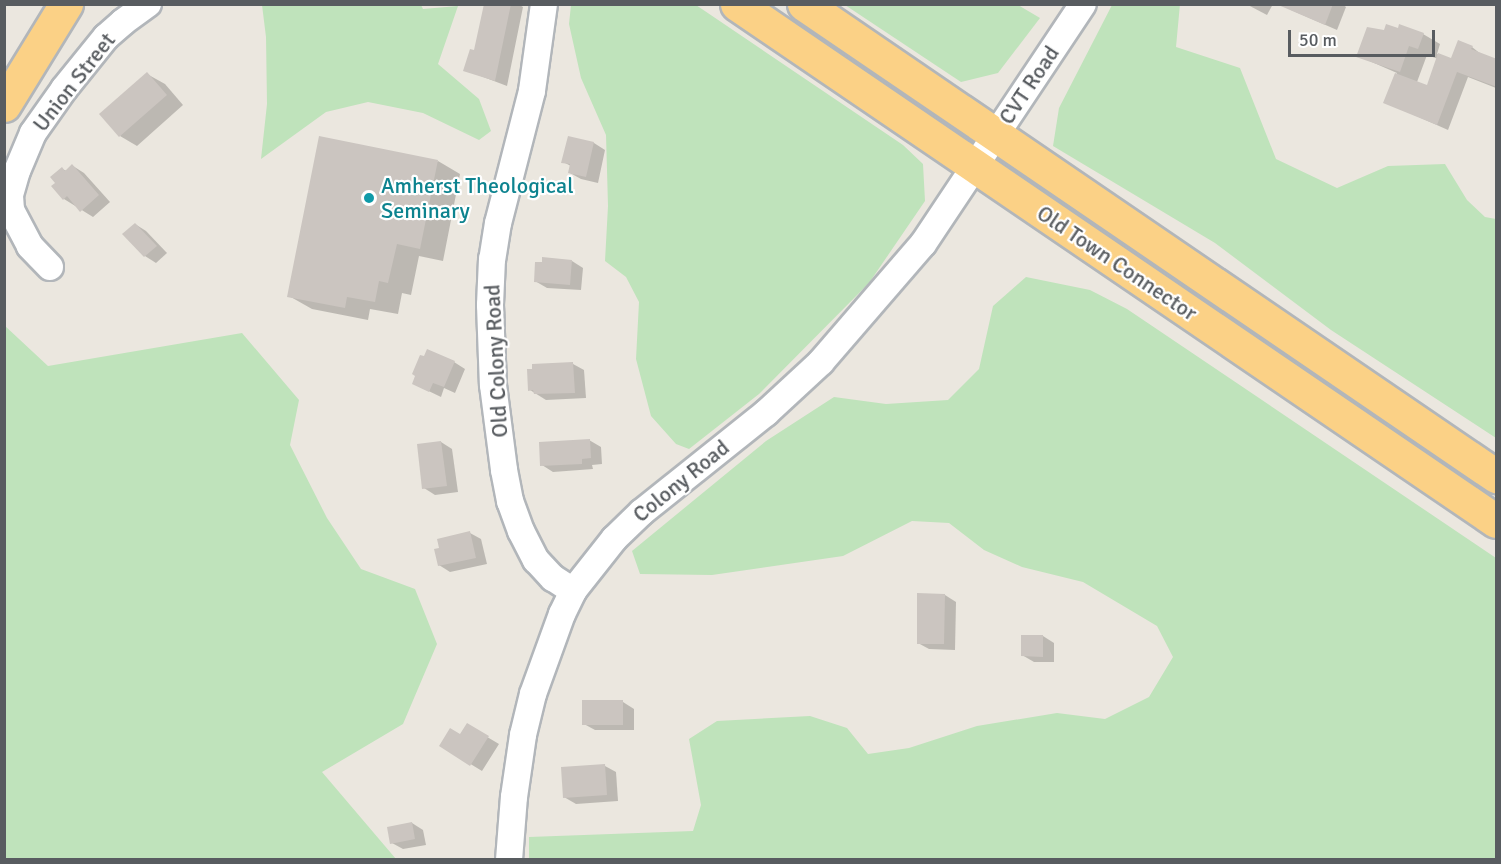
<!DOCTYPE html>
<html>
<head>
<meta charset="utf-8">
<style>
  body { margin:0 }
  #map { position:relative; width:1501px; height:864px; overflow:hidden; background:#ebe7df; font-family:Signika,sans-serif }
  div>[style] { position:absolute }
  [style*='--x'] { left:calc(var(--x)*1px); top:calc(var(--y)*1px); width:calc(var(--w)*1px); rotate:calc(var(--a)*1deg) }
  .green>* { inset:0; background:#bfe3bb }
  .shadow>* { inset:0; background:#0003 }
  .building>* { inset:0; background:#cbc5c0 }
  .roads { filter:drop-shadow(2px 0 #b2b6ba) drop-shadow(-2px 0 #b2b6ba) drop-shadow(0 2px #b2b6ba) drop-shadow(0 -2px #b2b6ba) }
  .minor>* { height:26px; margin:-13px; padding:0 13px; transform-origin:13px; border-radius:13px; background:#fff }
  .highway>* { height:33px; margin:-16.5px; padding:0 16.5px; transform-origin:16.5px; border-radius:16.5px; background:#fbd186 }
  .dots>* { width:16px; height:16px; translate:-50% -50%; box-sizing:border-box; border:3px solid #fff; border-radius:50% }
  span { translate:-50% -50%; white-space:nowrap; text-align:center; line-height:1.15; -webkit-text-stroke:4.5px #fff; paint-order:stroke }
  .street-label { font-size:22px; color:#585c60 }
  .culture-label { font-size:22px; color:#0d838f }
  .left { translate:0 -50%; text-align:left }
  .frame { position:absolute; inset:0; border:6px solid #585c60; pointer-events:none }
  .scale { position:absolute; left:1288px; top:30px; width:147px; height:27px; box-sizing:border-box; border:3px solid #585c60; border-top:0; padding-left:8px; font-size:18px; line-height:21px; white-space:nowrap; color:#585c60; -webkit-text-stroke:4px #fff; paint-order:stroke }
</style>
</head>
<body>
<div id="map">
  <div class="green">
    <i style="clip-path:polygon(1180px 4px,1176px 47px,1240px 68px,1276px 159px,1337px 188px,1388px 166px,1445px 164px,1467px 200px,1485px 217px,1496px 219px,1496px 438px,1331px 330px,1215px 243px,1053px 146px,1059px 108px,1112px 5px)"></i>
    <i style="clip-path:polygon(421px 5px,423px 9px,458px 6px,438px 64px,479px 99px,491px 131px,479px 140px,423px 113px,368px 102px,326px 112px,261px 159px,267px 104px,266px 37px,262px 5px)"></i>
    <i style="clip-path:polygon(571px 5px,696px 5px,903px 145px,923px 164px,925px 201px,869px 283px,759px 394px,689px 449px,676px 444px,651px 416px,636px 359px,639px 302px,626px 277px,605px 261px,608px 206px,606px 135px,581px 78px,569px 24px)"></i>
    <i style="clip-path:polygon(845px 5px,1018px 5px,1040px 18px,998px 73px,961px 82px)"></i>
    <i style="clip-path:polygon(1026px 277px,1090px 290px,1127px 309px,1496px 558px,1496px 859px,529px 859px,529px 837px,693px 831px,701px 805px,689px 739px,717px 721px,810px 716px,847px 728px,868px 754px,909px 748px,977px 726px,1057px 713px,1105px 719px,1149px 697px,1173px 657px,1157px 626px,1083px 582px,1022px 567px,984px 550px,949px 523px,912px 521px,843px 556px,712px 575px,640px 574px,632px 551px,766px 441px,834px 397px,886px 404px,948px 400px,979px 369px,993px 306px)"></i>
    <i style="clip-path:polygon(4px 325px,48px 366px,242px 333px,299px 400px,290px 445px,327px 518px,361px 569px,415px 589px,437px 644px,403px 724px,322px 772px,396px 859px,5px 859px)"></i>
  </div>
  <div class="shadow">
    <i style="clip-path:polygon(486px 4px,518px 4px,523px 7px,507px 86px,465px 70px,475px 52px)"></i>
    <i style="clip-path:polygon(1246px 4px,1273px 4px,1267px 15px)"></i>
    <i style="clip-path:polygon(1294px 4px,1342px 4px,1346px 7px,1337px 30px,1291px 10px)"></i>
    <i style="clip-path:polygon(evenodd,1423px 34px,1440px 44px,1437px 54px,1452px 60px,1472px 47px,1482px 55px,1496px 60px,1496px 88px,1468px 77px,1448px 130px,1385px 102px,1397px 73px,1358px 56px,1423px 34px,1427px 55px,1438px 59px,1428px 87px,1417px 82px,1427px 55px)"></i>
    <i style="clip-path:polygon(147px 74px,165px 84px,183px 105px,137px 146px,120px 136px)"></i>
    <i style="clip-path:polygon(569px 138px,594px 143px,605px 150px,598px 183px,581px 179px,570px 173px,571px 166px,563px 162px)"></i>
    <i style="clip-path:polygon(438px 161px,460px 174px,443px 261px,419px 256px,411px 295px,402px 293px,398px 314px,370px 309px,368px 320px,312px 309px,289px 296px)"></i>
    <i style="clip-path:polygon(73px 166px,84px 173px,110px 202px,93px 217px,64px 199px,57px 183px,62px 169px,67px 171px)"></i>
    <i style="clip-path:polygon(135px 224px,146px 231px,167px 253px,156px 263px,145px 256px,124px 234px)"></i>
    <i style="clip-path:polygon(572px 261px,583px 268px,581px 290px,547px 288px,535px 281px)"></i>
    <i style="clip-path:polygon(454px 362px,465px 369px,455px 393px,444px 388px,441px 397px,414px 384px)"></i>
    <i style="clip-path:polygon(573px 364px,584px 370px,586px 398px,546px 400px,530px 390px)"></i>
    <i style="clip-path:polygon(589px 440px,601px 447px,602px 464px,592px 465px,593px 469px,553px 472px,542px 465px)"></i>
    <i style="clip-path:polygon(441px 442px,452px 449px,458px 492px,435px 495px,424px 488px)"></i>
    <i style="clip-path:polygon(470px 533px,481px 539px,487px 564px,450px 572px,439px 565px)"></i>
    <i style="clip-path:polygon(945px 595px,956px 602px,955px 650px,929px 649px,918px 643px)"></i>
    <i style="clip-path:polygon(1043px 636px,1054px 643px,1054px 662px,1034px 662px,1022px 655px)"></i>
    <i style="clip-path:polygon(623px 702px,634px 709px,634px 730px,595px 730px,584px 724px)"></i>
    <i style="clip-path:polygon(467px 725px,499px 744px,482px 771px,441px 746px,461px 736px)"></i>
    <i style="clip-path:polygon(605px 766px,616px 772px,618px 801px,576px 804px,564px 797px)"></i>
    <i style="clip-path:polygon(412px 823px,423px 830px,426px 845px,403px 849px,392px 843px)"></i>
  </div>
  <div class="building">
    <i style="clip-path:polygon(484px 4px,511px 4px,495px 81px,463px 71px,470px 49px,474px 50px)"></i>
    <i style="clip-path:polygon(1276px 4px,1333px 4px,1325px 25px)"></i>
    <i style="clip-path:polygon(1386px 24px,1398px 28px,1399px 24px,1424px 33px,1418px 49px,1409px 46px,1400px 72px,1356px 57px,1367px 27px,1384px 30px)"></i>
    <i style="clip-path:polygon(1458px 40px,1473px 46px,1471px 49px,1497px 59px,1497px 87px,1457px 72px,1437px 125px,1383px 103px,1395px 73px,1427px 85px,1438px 53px,1451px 58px)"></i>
    <i style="clip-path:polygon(147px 72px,167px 95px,119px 137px,99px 114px)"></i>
    <i style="clip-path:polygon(319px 136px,438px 160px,420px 249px,397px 244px,388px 283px,379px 281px,375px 302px,347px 297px,345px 308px,287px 297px)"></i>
    <i style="clip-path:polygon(568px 136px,594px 142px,586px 177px,568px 173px,570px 164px,561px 163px)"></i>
    <i style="clip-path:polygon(72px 164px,99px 195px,80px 212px,67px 196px,63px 200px,51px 186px,55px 183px,50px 177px,62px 167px,65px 171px)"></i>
    <i style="clip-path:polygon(135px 223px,157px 246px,144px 257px,122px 234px)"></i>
    <i style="clip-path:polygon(542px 257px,572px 260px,570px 285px,534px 282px,535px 262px,542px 262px)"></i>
    <i style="clip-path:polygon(427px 349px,455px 361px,444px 387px,433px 383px,429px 392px,412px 384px,415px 376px,412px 374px,420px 355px,424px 356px)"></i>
    <i style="clip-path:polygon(573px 362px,575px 393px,534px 394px,533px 390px,528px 391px,527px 369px,532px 369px,532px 364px)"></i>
    <i style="clip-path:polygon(590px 439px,591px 458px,582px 459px,582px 464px,540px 466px,539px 442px)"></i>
    <i style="clip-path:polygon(441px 441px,447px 486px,422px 489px,417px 444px)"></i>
    <i style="clip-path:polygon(470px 531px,476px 558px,438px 566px,434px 549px,439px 548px,437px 539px)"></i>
    <i style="clip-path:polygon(917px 593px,945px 594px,944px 644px,917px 644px)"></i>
    <i style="clip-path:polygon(1021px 635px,1043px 635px,1043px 657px,1021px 656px)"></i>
    <i style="clip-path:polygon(582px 700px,623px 700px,623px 725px,582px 725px)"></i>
    <i style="clip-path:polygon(467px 723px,489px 736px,470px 766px,439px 746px,450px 728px,460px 734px)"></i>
    <i style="clip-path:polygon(605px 764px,607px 795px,563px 798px,561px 767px)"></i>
    <i style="clip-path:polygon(412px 822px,415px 839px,390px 844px,387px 827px)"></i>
  </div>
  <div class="roads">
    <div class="minor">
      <i style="--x:544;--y:4;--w:88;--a:97.9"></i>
      <i style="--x:532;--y:91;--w:136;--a:104.4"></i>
      <i style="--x:498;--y:223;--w:36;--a:99"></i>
      <i style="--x:492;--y:259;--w:46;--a:92.5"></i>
      <i style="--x:490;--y:305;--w:80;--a:87.9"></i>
      <i style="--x:493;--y:385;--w:86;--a:82.6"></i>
      <i style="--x:504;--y:470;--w:32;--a:79"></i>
      <i style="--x:510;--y:501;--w:32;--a:70"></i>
      <i style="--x:521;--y:531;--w:33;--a:63"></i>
      <i style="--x:536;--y:560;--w:25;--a:47"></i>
      <i style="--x:553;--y:578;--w:24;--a:33"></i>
      <i style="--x:50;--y:267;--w:29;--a:-134"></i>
      <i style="--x:30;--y:246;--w:41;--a:-117.8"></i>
      <i style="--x:11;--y:210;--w:15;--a:-94"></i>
      <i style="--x:10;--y:195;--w:25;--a:-74"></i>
      <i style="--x:17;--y:171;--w:41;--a:-67.2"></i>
      <i style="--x:33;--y:133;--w:54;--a:-54.8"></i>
      <i style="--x:64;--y:89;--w:67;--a:-51.1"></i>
      <i style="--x:106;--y:37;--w:23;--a:-41"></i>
      <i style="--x:123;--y:22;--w:31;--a:-36"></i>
      <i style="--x:509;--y:860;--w:63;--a:-85.5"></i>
      <i style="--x:514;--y:797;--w:63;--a:-81.7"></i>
      <i style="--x:523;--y:735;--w:42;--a:-76.3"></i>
      <i style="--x:533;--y:694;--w:85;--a:-70.1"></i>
      <i style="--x:562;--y:614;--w:25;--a:-64"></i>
      <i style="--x:573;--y:591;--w:66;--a:-51.7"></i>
      <i style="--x:614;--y:539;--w:39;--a:-44"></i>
      <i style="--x:642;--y:512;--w:159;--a:-38.6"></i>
      <i style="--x:766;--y:413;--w:75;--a:-42.8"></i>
      <i style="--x:821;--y:362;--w:156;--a:-49.2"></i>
      <i style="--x:923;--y:244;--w:288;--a:-56.3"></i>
    </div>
    <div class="highway">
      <i style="--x:737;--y:4;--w:918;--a:34.26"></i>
      <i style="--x:804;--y:4;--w:838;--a:34.3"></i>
      <i style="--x:4;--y:105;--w:119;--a:-58.5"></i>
    </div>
  </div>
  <div class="dots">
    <i style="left:369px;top:198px;background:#0f9aa8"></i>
  </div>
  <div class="street-label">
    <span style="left:74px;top:82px;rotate:-52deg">Union Street</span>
    <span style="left:1029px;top:85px;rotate:-56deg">CVT Road</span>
    <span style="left:1117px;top:263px;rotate:34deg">Old Town Connector</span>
    <span style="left:496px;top:361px;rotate:-93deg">Old Colony Road</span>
    <span style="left:681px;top:481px;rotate:-39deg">Colony Road</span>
  </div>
  <div class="culture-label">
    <span class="left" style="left:381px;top:198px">Amherst Theological<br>Seminary</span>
  </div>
  <div class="frame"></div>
  <div class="scale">50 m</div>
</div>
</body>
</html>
